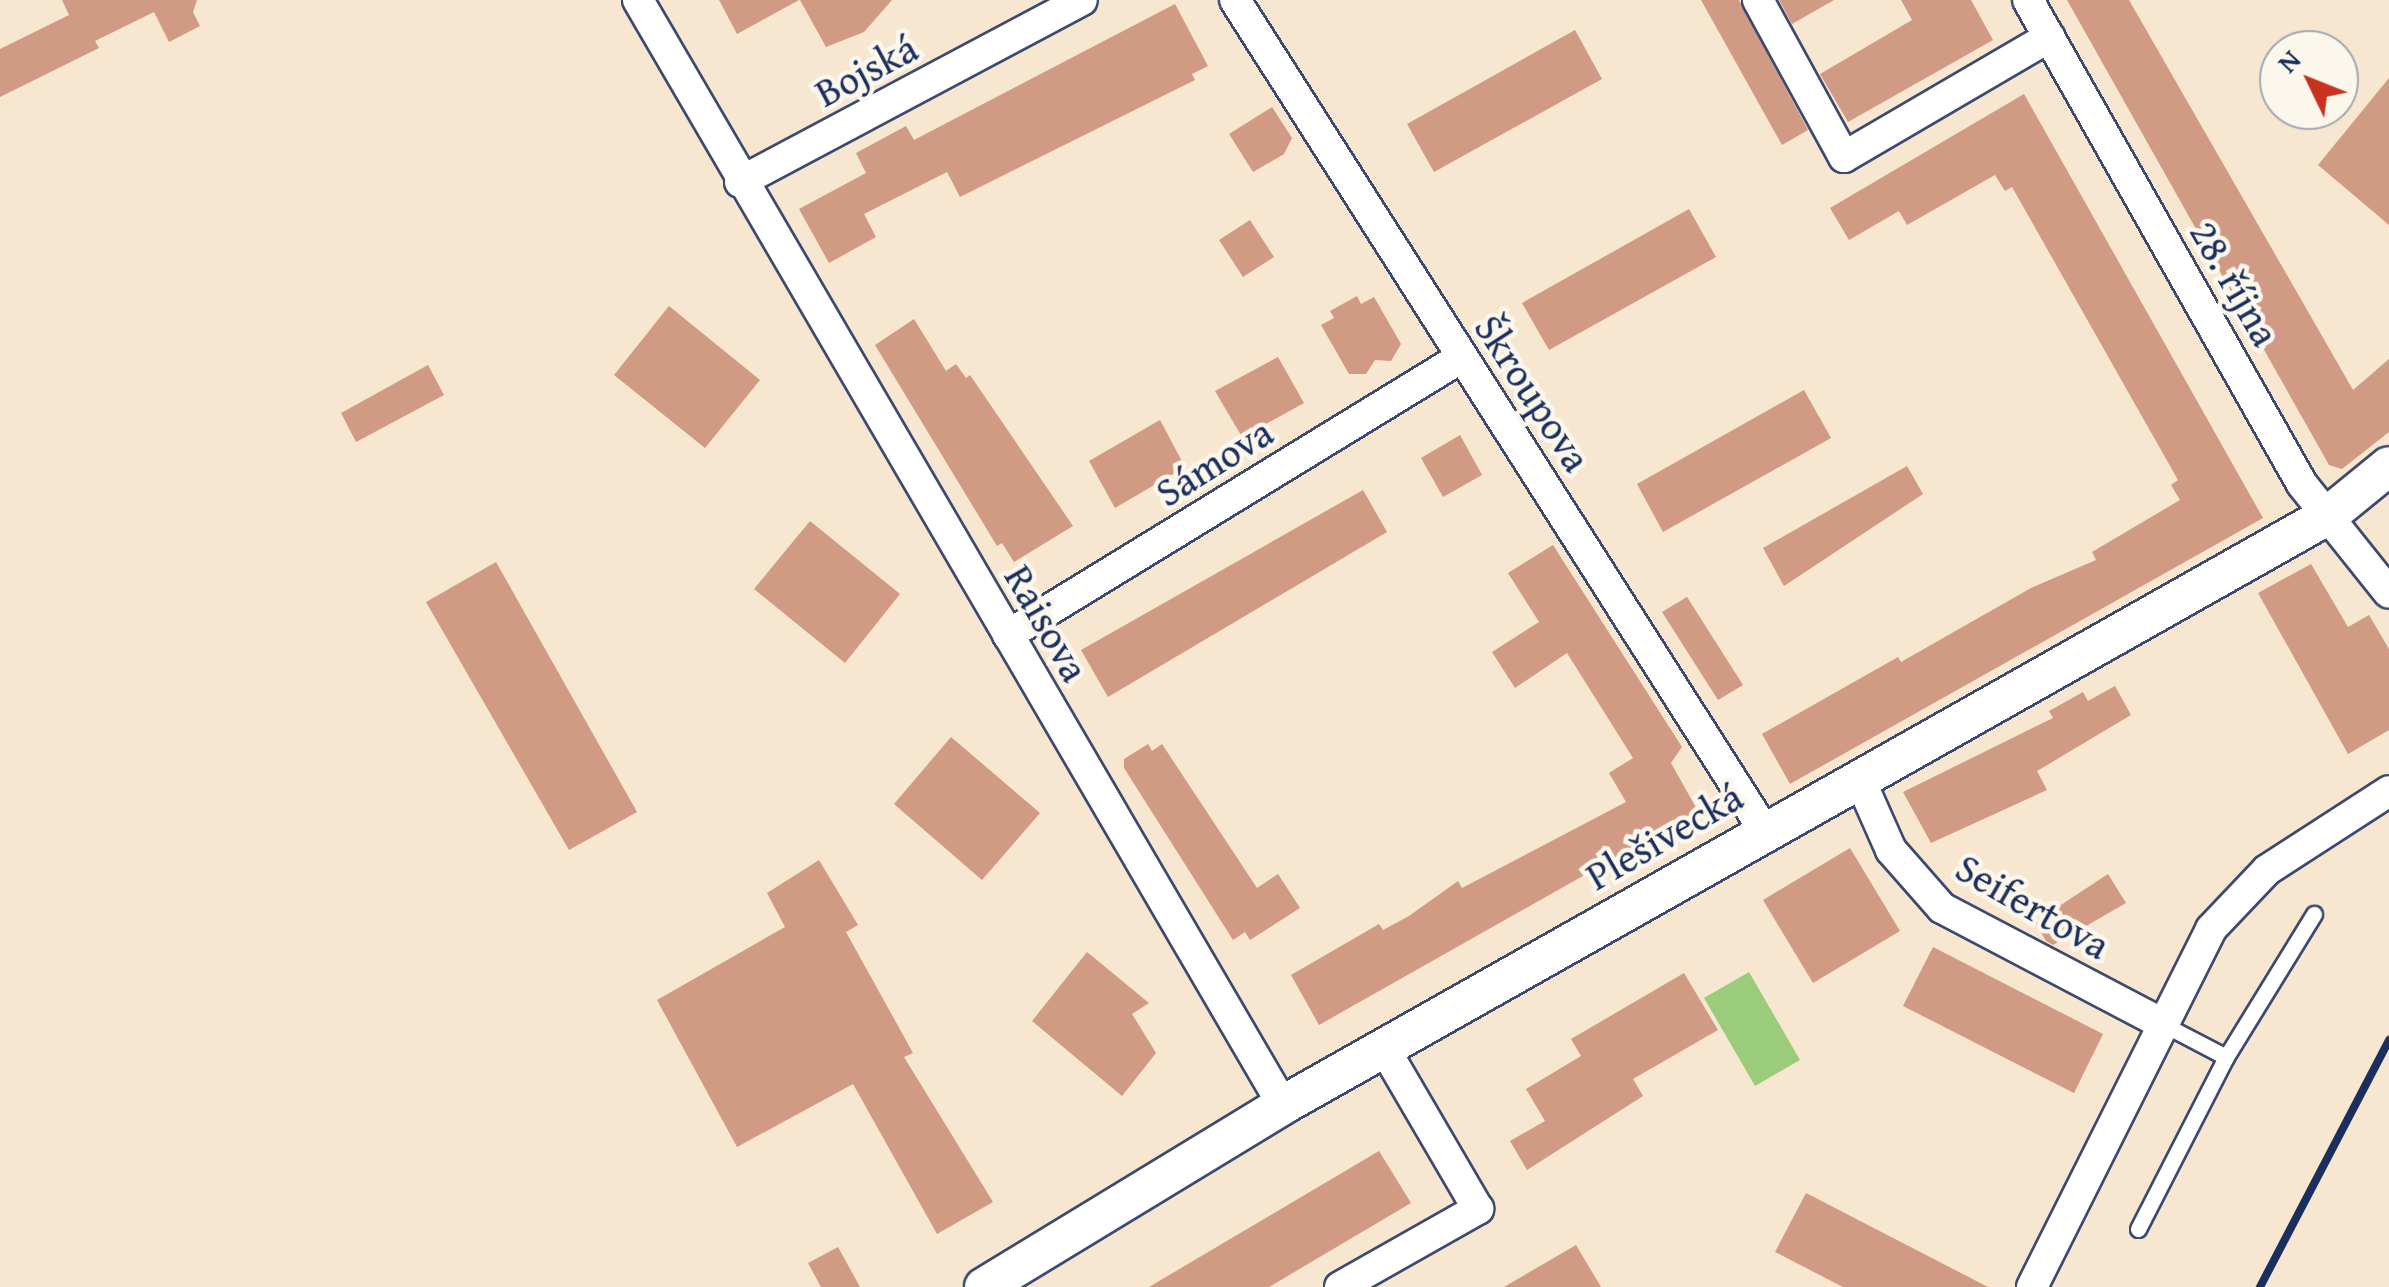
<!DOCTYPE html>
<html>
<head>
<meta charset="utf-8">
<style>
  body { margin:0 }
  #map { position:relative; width:2389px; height:1287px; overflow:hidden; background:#f7e6d0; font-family:"Gentium Book Plus",serif }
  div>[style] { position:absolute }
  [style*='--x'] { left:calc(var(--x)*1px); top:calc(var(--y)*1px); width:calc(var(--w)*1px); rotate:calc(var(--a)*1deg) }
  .green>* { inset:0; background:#9bcc7c }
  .building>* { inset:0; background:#d19a84 }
  .roads { filter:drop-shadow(2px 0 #3c4a6f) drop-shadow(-2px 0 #3c4a6f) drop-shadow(0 2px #3c4a6f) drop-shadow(0 -2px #3c4a6f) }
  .service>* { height:15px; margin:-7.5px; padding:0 7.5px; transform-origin:7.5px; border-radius:7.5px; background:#fff }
  .minor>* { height:30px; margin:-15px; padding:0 15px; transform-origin:15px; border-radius:15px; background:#fff }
  .tertiary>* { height:38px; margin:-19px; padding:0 19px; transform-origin:19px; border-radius:19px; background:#fff }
  .rail>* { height:8px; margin:-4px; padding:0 4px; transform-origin:4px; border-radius:4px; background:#1b2f5e }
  span { translate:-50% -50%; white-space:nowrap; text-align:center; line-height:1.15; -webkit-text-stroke:9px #fbf7ec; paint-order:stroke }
  .street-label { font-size:40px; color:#1b2f5e }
  .north { position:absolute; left:2259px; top:30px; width:100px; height:100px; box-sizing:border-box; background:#fbf7ec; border:2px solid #a1a7b3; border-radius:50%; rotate:313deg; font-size:28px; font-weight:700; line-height:40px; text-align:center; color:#1b2f5e }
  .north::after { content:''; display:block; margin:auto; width:35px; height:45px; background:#c8321e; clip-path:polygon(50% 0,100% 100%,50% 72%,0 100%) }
</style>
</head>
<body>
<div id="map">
  <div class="green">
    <i style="clip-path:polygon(1749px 972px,1800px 1060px,1755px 1086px,1704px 998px)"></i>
  </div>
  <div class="building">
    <i style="clip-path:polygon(62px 0,197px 0,193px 12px,200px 26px,169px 42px,154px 12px,95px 41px,99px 48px,0 97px,0 49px,69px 15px)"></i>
    <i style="clip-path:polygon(719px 0,799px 0,737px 34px)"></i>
    <i style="clip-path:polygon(800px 0,892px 0,864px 32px,826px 47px)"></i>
    <i style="clip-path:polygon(1701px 0,1739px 0,1808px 130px,1782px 145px)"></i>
    <i style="clip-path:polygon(1779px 0,1834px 0,1792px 24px)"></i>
    <i style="clip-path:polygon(1901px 0,1971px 0,1993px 40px,1848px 122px,1820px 74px,1912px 20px)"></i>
    <i style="clip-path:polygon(2067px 0,2129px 0,2353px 390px,2389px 359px,2389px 432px,2342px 469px,2329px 465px)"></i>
    <i style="clip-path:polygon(1175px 4px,1208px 66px,1192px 74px,1195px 80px,960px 197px,947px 172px,864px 214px,876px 237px,829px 263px,799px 209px,866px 173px,856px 153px,906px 126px,914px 140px)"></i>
    <i style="clip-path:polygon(1575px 30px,1602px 79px,1434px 172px,1407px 124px)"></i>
    <i style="clip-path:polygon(2389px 78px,2389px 225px,2318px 165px)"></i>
    <i style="clip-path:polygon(2024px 94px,2263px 518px,1790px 784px,1762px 734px,1898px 657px,1901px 662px,2031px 588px,2096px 560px,2092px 552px,2180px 500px,2171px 485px,2178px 480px,2012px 187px,2005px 191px,1995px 175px,1907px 225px,1899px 211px,1849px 240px,1830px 208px)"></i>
    <i style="clip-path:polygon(1272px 107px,1292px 138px,1284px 154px,1253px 172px,1229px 134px)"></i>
    <i style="clip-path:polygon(1689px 209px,1716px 257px,1549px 350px,1522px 303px)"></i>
    <i style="clip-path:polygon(1250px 220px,1274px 257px,1243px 277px,1219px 240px)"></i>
    <i style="clip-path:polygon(1357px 296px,1361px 304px,1374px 297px,1401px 344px,1391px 361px,1375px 360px,1366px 374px,1349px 374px,1321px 325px,1334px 318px,1330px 311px)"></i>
    <i style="clip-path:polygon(669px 306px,760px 380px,705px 448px,614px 375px)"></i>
    <i style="clip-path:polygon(914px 319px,946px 371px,956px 364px,966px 378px,970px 375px,1073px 526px,1014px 562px,1002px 543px,997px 546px,875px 345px)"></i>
    <i style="clip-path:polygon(1278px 357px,1304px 403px,1242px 437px,1215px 391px)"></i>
    <i style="clip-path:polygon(428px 365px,444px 395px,356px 442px,341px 413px)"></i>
    <i style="clip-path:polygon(1804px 390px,1831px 438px,1663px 532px,1637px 484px)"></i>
    <i style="clip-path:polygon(1160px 420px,1185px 467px,1115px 508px,1089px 461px)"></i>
    <i style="clip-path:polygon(1460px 435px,1482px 475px,1443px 497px,1421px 458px)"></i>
    <i style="clip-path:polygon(1907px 466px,1923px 494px,1784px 586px,1763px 548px)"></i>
    <i style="clip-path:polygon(1363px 490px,1387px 532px,1108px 697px,1081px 650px)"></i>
    <i style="clip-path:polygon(810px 521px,900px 594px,845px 663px,754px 589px)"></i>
    <i style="clip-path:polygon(1553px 545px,1682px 747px,1671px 763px,1698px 811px,1319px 1025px,1291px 975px,1379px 924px,1383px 930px,1409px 916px,1458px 881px,1462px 888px,1626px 802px,1609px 773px,1633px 758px,1567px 653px,1515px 688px,1492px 652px,1539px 622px,1508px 573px)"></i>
    <i style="clip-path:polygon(496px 562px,637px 812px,569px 850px,426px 602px)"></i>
    <i style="clip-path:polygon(2311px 564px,2348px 627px,2369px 615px,2389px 649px,2389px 730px,2348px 754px,2258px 593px)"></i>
    <i style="clip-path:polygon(1687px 597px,1743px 685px,1718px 700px,1662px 612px)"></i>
    <i style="clip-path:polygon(2115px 686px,2131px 715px,2037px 771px,2047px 790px,1931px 843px,1903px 792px,2053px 718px,2049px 711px,2083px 692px,2088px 701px)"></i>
    <i style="clip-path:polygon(951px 737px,1040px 813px,982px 880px,894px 804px)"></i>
    <i style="clip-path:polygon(1148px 744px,1152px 751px,1162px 744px,1257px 888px,1278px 874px,1300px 908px,1250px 940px,1245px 932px,1233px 940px,1124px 768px,1124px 759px)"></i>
    <i style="clip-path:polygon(1850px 848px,1900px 931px,1813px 983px,1763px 900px)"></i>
    <i style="clip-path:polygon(819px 860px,858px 925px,846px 932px,913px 1053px,904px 1057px,993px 1202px,937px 1234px,853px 1084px,737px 1147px,657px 1000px,785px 927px,767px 893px)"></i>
    <i style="clip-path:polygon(2108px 874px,2126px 903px,2053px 945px,2046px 941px,2035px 922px)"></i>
    <i style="clip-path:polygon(1933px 947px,2103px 1034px,2074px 1093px,1903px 1006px)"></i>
    <i style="clip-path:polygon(1087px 952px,1149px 1003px,1132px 1014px,1156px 1053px,1122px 1096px,1032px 1021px)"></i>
    <i style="clip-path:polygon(1684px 973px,1718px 1030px,1633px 1079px,1643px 1096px,1527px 1170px,1510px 1141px,1545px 1121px,1526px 1089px,1581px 1056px,1571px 1039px)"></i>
    <i style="clip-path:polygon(1379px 1151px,1411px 1203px,1269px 1287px,1149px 1287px)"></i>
    <i style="clip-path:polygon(1806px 1193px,1988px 1287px,1843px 1287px,1775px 1252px)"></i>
    <i style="clip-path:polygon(1576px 1245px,1601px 1287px,1504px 1287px)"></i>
    <i style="clip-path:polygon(838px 1247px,860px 1287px,821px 1287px,808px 1263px)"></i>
  </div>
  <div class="roads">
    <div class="service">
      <i style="--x:2226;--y:1057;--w:168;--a:-58.4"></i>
      <i style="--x:2138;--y:1229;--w:193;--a:-62.9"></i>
      <i style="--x:2226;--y:1057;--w:71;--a:-152.4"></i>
    </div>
    <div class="minor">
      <i style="--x:638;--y:0;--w:1279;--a:59.73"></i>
      <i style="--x:1235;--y:0;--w:984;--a:57.49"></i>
      <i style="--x:1758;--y:0;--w:179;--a:61.3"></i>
      <i style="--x:1844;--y:157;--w:238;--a:-30.3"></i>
      <i style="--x:2028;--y:0;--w:556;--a:60.49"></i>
      <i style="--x:2302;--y:484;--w:139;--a:51.4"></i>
      <i style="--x:740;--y:182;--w:387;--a:-28"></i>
      <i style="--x:1008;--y:635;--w:532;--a:-31.48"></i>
      <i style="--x:1860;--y:780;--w:77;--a:66.1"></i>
      <i style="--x:1891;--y:850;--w:77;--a:48.7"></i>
      <i style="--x:1942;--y:908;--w:250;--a:27.7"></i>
      <i style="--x:1340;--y:1287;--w:159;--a:-29.5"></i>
      <i style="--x:1478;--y:1209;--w:186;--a:-120.3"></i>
      <i style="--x:2032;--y:1287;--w:400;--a:-63.4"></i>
      <i style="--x:2211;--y:929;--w:81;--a:-46.5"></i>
      <i style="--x:2267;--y:870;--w:145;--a:-32.9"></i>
    </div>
    <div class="tertiary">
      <i style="--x:984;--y:1287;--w:350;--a:-31.3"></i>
      <i style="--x:1283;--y:1105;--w:1201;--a:-29.43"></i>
      <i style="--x:2329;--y:515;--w:77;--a:-39.2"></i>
    </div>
  </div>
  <div class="rail">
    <i style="--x:2260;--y:1287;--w:279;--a:-62.4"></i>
  </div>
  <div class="street-label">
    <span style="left:866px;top:70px;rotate:-28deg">Bojská</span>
    <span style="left:2235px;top:283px;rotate:60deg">28. října</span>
    <span style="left:1533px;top:393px;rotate:57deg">Škroupova</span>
    <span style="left:1214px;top:462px;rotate:-32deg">Sámova</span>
    <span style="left:1047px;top:623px;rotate:60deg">Raisova</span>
    <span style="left:1664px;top:836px;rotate:-30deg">Plešivecká</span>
    <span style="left:2033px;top:906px;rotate:30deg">Seifertova</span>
  </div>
  <div class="north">N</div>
</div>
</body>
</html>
